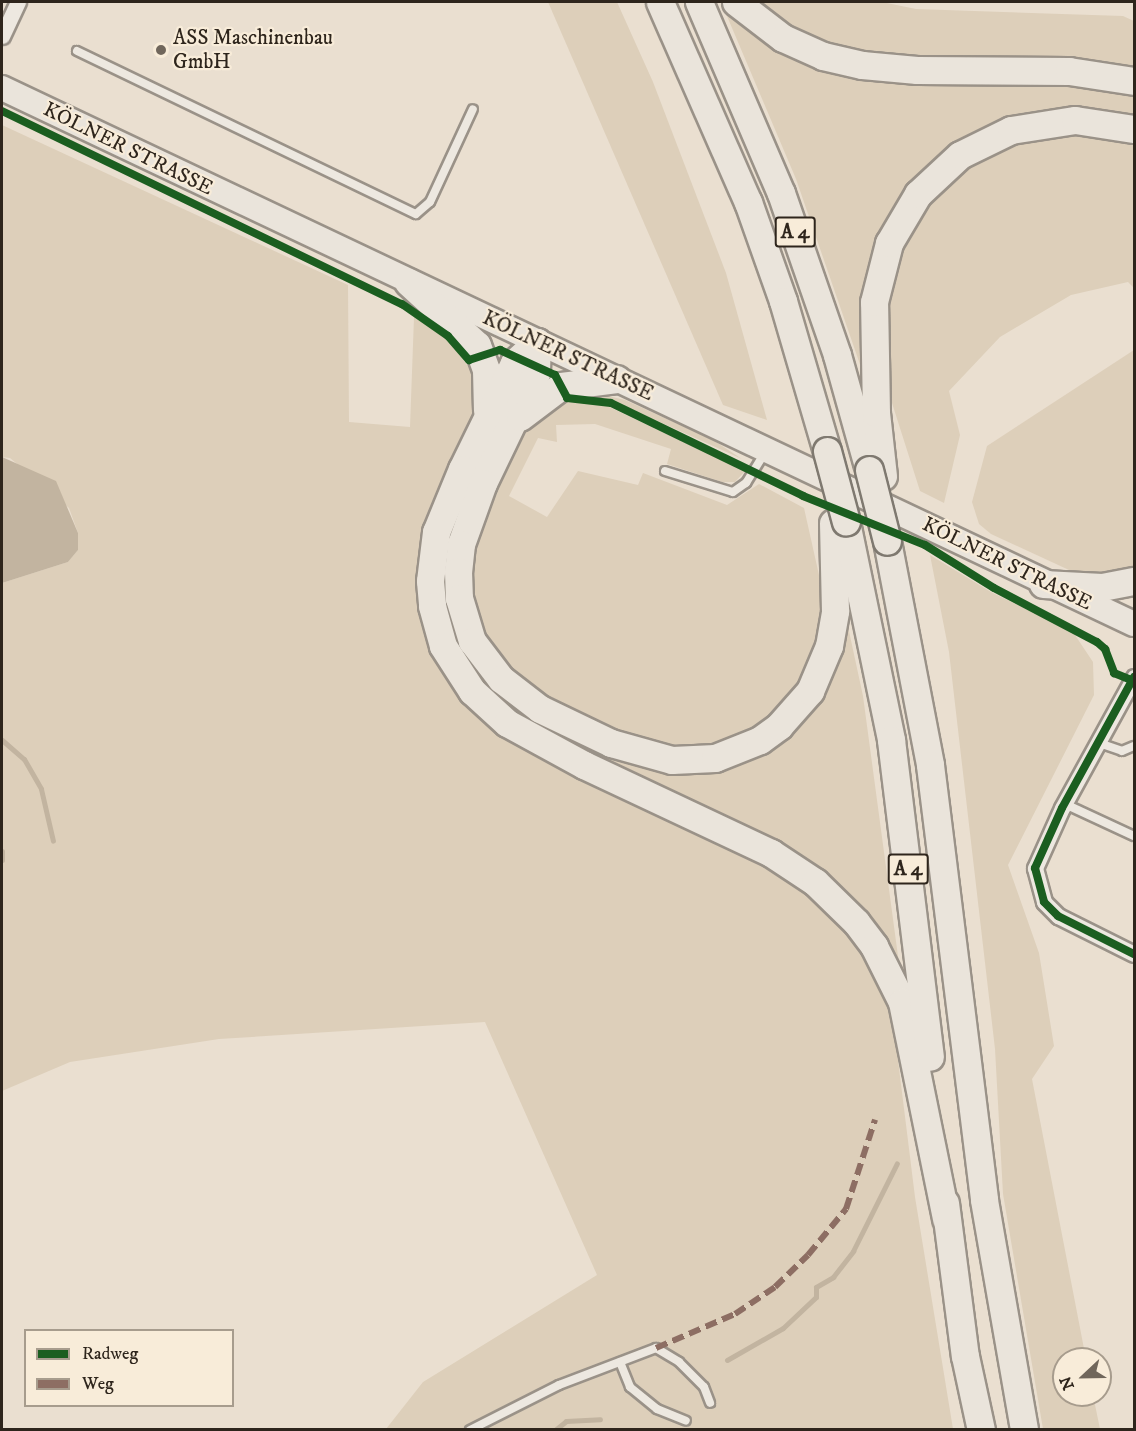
<!DOCTYPE html>
<html>
<head>
<meta charset="utf-8">
<style>
  body { margin:0 }
  #map { position:relative; width:1136px; height:1431px; overflow:hidden; background:#eadfd0; font-family:"IM FELL DW Pica",serif }
  div>[style] { position:absolute }
  [style*='--x'] { left:calc(var(--x)*1px); top:calc(var(--y)*1px); width:calc(var(--w)*1px); rotate:calc(var(--a)*1deg) }
  .green>* { inset:0; background:#ddcfba }
  .water>* { inset:0; background:#c2b4a0 }
  .stream>* { height:5px; margin:-2.5px; padding:0 2.5px; transform-origin:2.5px; border-radius:2.5px; background:#c2b4a0 }
  .roads { filter:drop-shadow(2px 0 #9a9288) drop-shadow(-2px 0 #9a9288) drop-shadow(0 2px #9a9288) drop-shadow(0 -2px #9a9288) }
  .lane>* { height:8px; margin:-4px; padding:0 4px; transform-origin:4px; border-radius:4px; background:#ede8e0 }
  .street>* { height:15px; margin:-7.5px; padding:0 7.5px; transform-origin:7.5px; border-radius:7.5px; background:#ede8e0 }
  .primary>* { height:24px; margin:-12px; padding:0 12px; transform-origin:12px; border-radius:12px; background:#eae4db }
  .highway>* { height:27px; margin:-13.5px; padding:0 13.5px; transform-origin:13.5px; border-radius:13.5px; background:#eae4db }
  .bridges { filter:drop-shadow(2px 0 #7f7970) drop-shadow(-2px 0 #7f7970) drop-shadow(0 2px #7f7970) drop-shadow(0 -2px #7f7970) }
  .highway-bridge>* { height:27px; margin:-13.5px; padding:0 13.5px; transform-origin:13.5px; border-radius:13.5px; background:#eae4db }
  .quiet>* { height:6px; margin-top:-3px; transform-origin:0; background:repeating-linear-gradient(90deg,#8d6e63 0 12px,transparent 0 18px) }
  .cycleway>* { height:8px; margin:-4px; padding:0 4px; transform-origin:4px; border-radius:4px; background:#1b5e20 }
  .dots>* { width:16px; height:16px; translate:-50% -50%; box-sizing:border-box; border:3px solid #f8ecd9; border-radius:50% }
  span { translate:-50% -50%; white-space:nowrap; text-align:center; line-height:1.15; -webkit-text-stroke:4.5px #f8ecd9; paint-order:stroke }
  .shield-label span { padding:2px 4px; background:#f8ecd9; border:2px solid; border-radius:4px; -webkit-text-stroke-width:0 }
  .shield-label { font-size:20px; color:#2e251c; font-weight:700 }
  .poi-label { font-size:21px; color:#2e251c }
  .left { translate:0 -50%; text-align:left }
  .street-label { font-size:21px; color:#2e251c }
  .frame { position:absolute; inset:0; border:3px solid #2e251c; pointer-events:none }
  .legend { position:absolute; left:24px; top:1329px; width:210px; height:78px; box-sizing:border-box; background:#f8ecd9; border:2px solid #a79c8d; margin:0; padding:8px 10px; list-style:none; font-size:18px; color:#2e251c }
  .legend li { display:flex; align-items:center; gap:12px; height:30px }
  .legend b { width:30px; border:2px solid #a79c8d }
  .north { position:absolute; left:1052px; top:1347px; width:60px; height:60px; box-sizing:border-box; background:#f8ecd9; border:2px solid #a79c8d; border-radius:50%; rotate:248deg; font-size:16px; font-weight:700; line-height:24px; text-align:center; color:#2e251c }
  .north::after { content:''; display:block; margin:auto; width:21px; height:27px; background:#70665b; clip-path:polygon(50% 0,100% 100%,50% 72%,0 100%) }
</style>
</head>
<body>
<div id="map">
  <div class="green">
    <i style="clip-path:polygon(548px 2px,617px 2px,653px 82px,726px 273px,767px 420px,723px 405px)"></i>
    <i style="clip-path:polygon(721px 2px,775px 42px,1134px 91px,1134px 120px,1076px 110px,916px 185px,865px 379px,796px 179px)"></i>
    <i style="clip-path:polygon(755px 2px,882px 2px,916px 9px,1123px 16px,1134px 21px,1134px 67px,1049px 56px,899px 56px,859px 52px,803px 33px)"></i>
    <i style="clip-path:polygon(2px 125px,348px 285px,349px 422px,410px 427px,414px 317px,448px 340px,467px 365px,476px 366px,473px 418px,447px 474px,435px 657px,467px 705px,510px 741px,784px 875px,840px 922px,864px 954px,892px 1012px,915px 1197px,953px 1429px,386px 1429px,423px 1382px,597px 1275px,485px 1022px,219px 1039px,70px 1062px,2px 1091px,2px 583px,68px 562px,78px 550px,78px 533px,69px 508px,10px 458px,2px 457px)"></i>
    <i style="clip-path:polygon(1072px 132px,1134px 142px,1134px 288px,1128px 282px,1071px 295px,1000px 337px,949px 391px,960px 435px,944px 503px,920px 491px,892px 403px,885px 325px,892px 276px,901px 251px,924px 210px,942px 188px,981px 156px,1021px 140px)"></i>
    <i style="clip-path:polygon(1134px 350px,1134px 573px,1082px 576px,991px 534px,979px 524px,972px 502px,987px 446px)"></i>
    <i style="clip-path:polygon(525px 367px,477px 475px,464px 644px,622px 755px,769px 744px,844px 608px,863px 696px,900px 971px,885px 946px,669px 794px,505px 710px,459px 656px,444px 613px,443px 549px)"></i>
    <i style="clip-path:polygon(600px 394px,625px 400px,713px 440px,742px 459px,622px 405px,601px 397px,577px 396px)"></i>
    <i style="clip-path:polygon(559px 399px,607px 406px,745px 471px,735px 482px,722px 482px,667px 464px,671px 449px,595px 424px,556px 425px,557px 442px,538px 438px,509px 496px,547px 517px,578px 471px,638px 485px,643px 473px,727px 505px,759px 484px,804px 508px,821px 584px,822px 610px,816px 642px,794px 692px,752px 731px,702px 749px,634px 741px,556px 704px,517px 679px,479px 629px,469px 586px,475px 532px,517px 438px,531px 418px)"></i>
    <i style="clip-path:polygon(930px 555px,991px 592px,1073px 632px,1093px 662px,1094px 695px,1008px 865px,1039px 953px,1054px 1046px,1032px 1079px,1086px 1359px,1064px 1359px,1064px 1395px,1093px 1395px,1100px 1429px,1043px 1429px,1003px 1194px,995px 1049px,949px 652px)"></i>
  </div>
  <div class="water">
    <i style="clip-path:polygon(2px 457px,56px 481px,78px 533px,78px 550px,68px 562px,2px 583px)"></i>
  </div>
  <div class="stream">
    <i style="--x:2;--y:740;--w:29;--a:41"></i>
    <i style="--x:24;--y:759;--w:34;--a:60"></i>
    <i style="--x:41;--y:789;--w:53;--a:77"></i>
    <i style="--x:2;--y:851;--w:9;--a:90"></i>
    <i style="--x:727;--y:1360;--w:64;--a:-29.7"></i>
    <i style="--x:783;--y:1328;--w:45;--a:-43.2"></i>
    <i style="--x:816;--y:1297;--w:10;--a:-90"></i>
    <i style="--x:816;--y:1287;--w:20;--a:-30"></i>
    <i style="--x:833;--y:1277;--w:33;--a:-52"></i>
    <i style="--x:853;--y:1251;--w:98;--a:-63.4"></i>
    <i style="--x:555;--y:1430;--w:14;--a:-39"></i>
    <i style="--x:566;--y:1421;--w:34;--a:-3"></i>
  </div>
  <div class="roads">
    <div class="lane">
      <i style="--x:77;--y:51;--w:376;--a:25.7"></i>
      <i style="--x:416;--y:214;--w:18;--a:-41"></i>
      <i style="--x:430;--y:202;--w:102;--a:-65.2"></i>
      <i style="--x:665;--y:471;--w:71;--a:17.2"></i>
      <i style="--x:733;--y:492;--w:16;--a:-35"></i>
      <i style="--x:746;--y:483;--w:36;--a:-58"></i>
      <i style="--x:1099;--y:743;--w:24;--a:19"></i>
      <i style="--x:1122;--y:751;--w:13;--a:-23"></i>
      <i style="--x:1065;--y:804;--w:76;--a:24.9"></i>
      <i style="--x:620;--y:1362;--w:27;--a:68"></i>
      <i style="--x:630;--y:1387;--w:35;--a:39"></i>
      <i style="--x:657;--y:1409;--w:31;--a:22"></i>
      <i style="--x:470;--y:1430;--w:100;--a:-26.8"></i>
      <i style="--x:559;--y:1385;--w:104;--a:-20.9"></i>
      <i style="--x:656;--y:1348;--w:27;--a:31"></i>
      <i style="--x:679;--y:1362;--w:35;--a:45"></i>
      <i style="--x:704;--y:1387;--w:17;--a:69"></i>
    </div>
    <div class="street">
      <i style="--x:2;--y:36;--w:38;--a:-65"></i>
      <i style="--x:1134;--y:677;--w:149;--a:118.8"></i>
      <i style="--x:1062;--y:808;--w:66;--a:114.2"></i>
      <i style="--x:1035;--y:868;--w:35;--a:75"></i>
      <i style="--x:1044;--y:902;--w:20;--a:45"></i>
      <i style="--x:1058;--y:916;--w:85;--a:26.6"></i>
    </div>
    <div class="primary">
      <i style="--x:2;--y:88;--w:1252;--a:25.34"></i>
    </div>
    <div class="highway">
      <i style="--x:660;--y:2;--w:219;--a:66.3"></i>
      <i style="--x:748;--y:202;--w:105;--a:70.5"></i>
      <i style="--x:783;--y:301;--w:156;--a:73.7"></i>
      <i style="--x:699;--y:2;--w:208;--a:66.8"></i>
      <i style="--x:781;--y:193;--w:171;--a:70.9"></i>
      <i style="--x:837;--y:355;--w:115;--a:74.4"></i>
      <i style="--x:736;--y:2;--w:59;--a:37.5"></i>
      <i style="--x:783;--y:38;--w:44;--a:24.2"></i>
      <i style="--x:823;--y:56;--w:40;--a:13"></i>
      <i style="--x:862;--y:65;--w:55;--a:5.2"></i>
      <i style="--x:917;--y:70;--w:152;--a:0.4"></i>
      <i style="--x:1069;--y:71;--w:66;--a:8.7"></i>
      <i style="--x:408;--y:282;--w:93;--a:42.4"></i>
      <i style="--x:477;--y:345;--w:27;--a:70"></i>
      <i style="--x:486;--y:370;--w:40;--a:88.6"></i>
      <i style="--x:537;--y:342;--w:31;--a:138"></i>
      <i style="--x:514;--y:363;--w:118;--a:116.1"></i>
      <i style="--x:462;--y:469;--w:68;--a:112.4"></i>
      <i style="--x:436;--y:532;--w:49;--a:97"></i>
      <i style="--x:430;--y:581;--w:25;--a:85"></i>
      <i style="--x:432;--y:606;--w:41;--a:74.6"></i>
      <i style="--x:443;--y:646;--w:54;--a:57.2"></i>
      <i style="--x:472;--y:691;--w:47;--a:42.4"></i>
      <i style="--x:507;--y:723;--w:88;--a:28.6"></i>
      <i style="--x:584;--y:765;--w:207;--a:25.2"></i>
      <i style="--x:771;--y:853;--w:53;--a:33.4"></i>
      <i style="--x:815;--y:882;--w:57;--a:44.3"></i>
      <i style="--x:856;--y:922;--w:30;--a:53"></i>
      <i style="--x:874;--y:946;--w:63;--a:63.4"></i>
      <i style="--x:902;--y:1002;--w:221;--a:78.5"></i>
      <i style="--x:537;--y:342;--w:31;--a:92"></i>
      <i style="--x:536;--y:373;--w:122;--a:115.7"></i>
      <i style="--x:483;--y:483;--w:65;--a:109.8"></i>
      <i style="--x:461;--y:544;--w:27;--a:96"></i>
      <i style="--x:458;--y:571;--w:27;--a:88"></i>
      <i style="--x:459;--y:598;--w:45;--a:73.2"></i>
      <i style="--x:472;--y:641;--w:48;--a:52.7"></i>
      <i style="--x:501;--y:679;--w:49;--a:37.6"></i>
      <i style="--x:540;--y:709;--w:79;--a:25.6"></i>
      <i style="--x:611;--y:743;--w:63;--a:15.6"></i>
      <i style="--x:672;--y:760;--w:43;--a:-2.7"></i>
      <i style="--x:715;--y:758;--w:48;--a:-21.8"></i>
      <i style="--x:760;--y:740;--w:24;--a:-36"></i>
      <i style="--x:779;--y:726;--w:47;--a:-48.5"></i>
      <i style="--x:810;--y:691;--w:49;--a:-67.1"></i>
      <i style="--x:829;--y:646;--w:36;--a:-80"></i>
      <i style="--x:835;--y:611;--w:88;--a:-91.3"></i>
      <i style="--x:520;--y:417;--w:51;--a:-37.1"></i>
      <i style="--x:561;--y:386;--w:56;--a:-7.1"></i>
      <i style="--x:883;--y:476;--w:63;--a:-96.3"></i>
      <i style="--x:876;--y:413;--w:111;--a:-91"></i>
      <i style="--x:874;--y:302;--w:61;--a:-75.7"></i>
      <i style="--x:889;--y:243;--w:57;--a:-59.4"></i>
      <i style="--x:918;--y:194;--w:57;--a:-42.9"></i>
      <i style="--x:960;--y:155;--w:57;--a:-26.1"></i>
      <i style="--x:1011;--y:130;--w:65;--a:-8.9"></i>
      <i style="--x:1075;--y:120;--w:60;--a:8.7"></i>
      <i style="--x:846;--y:522;--w:223;--a:78.3"></i>
      <i style="--x:891;--y:740;--w:319;--a:83"></i>
      <i style="--x:887;--y:541;--w:228;--a:79.1"></i>
      <i style="--x:930;--y:765;--w:438;--a:82.9"></i>
      <i style="--x:984;--y:1200;--w:233;--a:80.1"></i>
      <i style="--x:1043;--y:584;--w:59;--a:2.9"></i>
      <i style="--x:1102;--y:587;--w:33;--a:-11"></i>
      <i style="--x:945;--y:1203;--w:154;--a:82.6"></i>
      <i style="--x:965;--y:1356;--w:76;--a:77.8"></i>
    </div>
  </div>
  <div class="bridges">
    <div class="highway-bridge">
      <i style="--x:827;--y:451;--w:73;--a:75"></i>
      <i style="--x:869;--y:470;--w:73;--a:75.8"></i>
    </div>
  </div>
  <div class="quiet">
    <i style="--x:656;--y:1348;--w:86;--a:-23.3"></i>
    <i style="--x:735;--y:1314;--w:48;--a:-34"></i>
    <i style="--x:775;--y:1287;--w:46;--a:-44.1"></i>
    <i style="--x:808;--y:1255;--w:60;--a:-50.4"></i>
    <i style="--x:846;--y:1209;--w:94;--a:-72"></i>
  </div>
  <div class="cycleway">
    <i style="--x:2;--y:111;--w:444;--a:25.8"></i>
    <i style="--x:402;--y:304;--w:56;--a:34.8"></i>
    <i style="--x:448;--y:336;--w:32;--a:49"></i>
    <i style="--x:469;--y:360;--w:33;--a:-18"></i>
    <i style="--x:500;--y:350;--w:60;--a:24.4"></i>
    <i style="--x:555;--y:375;--w:26;--a:62"></i>
    <i style="--x:567;--y:398;--w:44;--a:6.5"></i>
    <i style="--x:611;--y:403;--w:213;--a:25.8"></i>
    <i style="--x:803;--y:496;--w:131;--a:21.9"></i>
    <i style="--x:925;--y:545;--w:81;--a:31.9"></i>
    <i style="--x:994;--y:588;--w:116;--a:27.7"></i>
    <i style="--x:1097;--y:642;--w:11;--a:41"></i>
    <i style="--x:1105;--y:649;--w:26;--a:69"></i>
    <i style="--x:1114;--y:673;--w:22;--a:22"></i>
    <i style="--x:1134;--y:677;--w:149;--a:118.8"></i>
    <i style="--x:1062;--y:808;--w:66;--a:114.2"></i>
    <i style="--x:1035;--y:868;--w:35;--a:75"></i>
    <i style="--x:1044;--y:902;--w:20;--a:45"></i>
    <i style="--x:1058;--y:916;--w:85;--a:26.6"></i>
  </div>
  <div class="dots">
    <i style="left:161px;top:50px;background:#70665b"></i>
  </div>
  <div class="shield-label">
    <span style="left:795px;top:232px">A 4</span>
    <span style="left:908px;top:869px">A 4</span>
  </div>
  <div class="poi-label">
    <span class="left" style="left:173px;top:50px">ASS Maschinenbau<br>GmbH</span>
  </div>
  <div class="street-label">
    <span style="left:128px;top:149px;rotate:26deg">KÖLNER STRASSE</span>
    <span style="left:568px;top:356px;rotate:25deg">KÖLNER STRASSE</span>
    <span style="left:1007px;top:564px;rotate:26deg">KÖLNER STRASSE</span>
  </div>
  <div class="frame"></div>
  <ul class="legend">
  <li><b style="height:8px;background:#1b5e20"></b>Radweg</li>
  <li><b style="height:8px;background:#8d6e63"></b>Weg</li>
  </ul>
  <div class="north">N</div>
</div>
</body>
</html>
